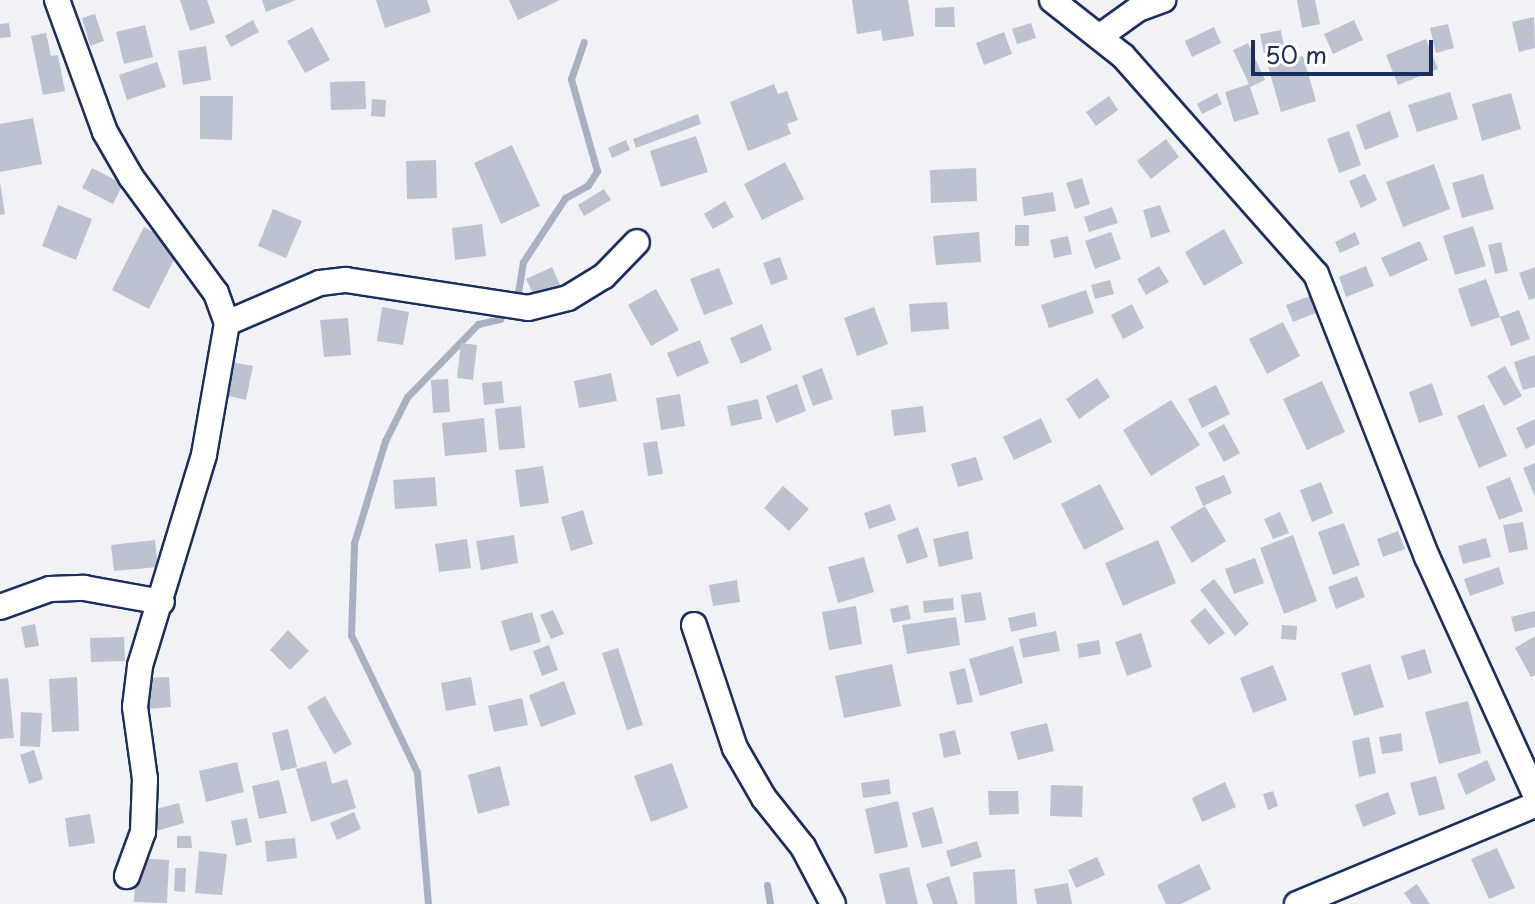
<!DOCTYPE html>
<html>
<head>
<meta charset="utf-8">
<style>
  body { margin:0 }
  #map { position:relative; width:1535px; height:904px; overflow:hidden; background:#f1f2f5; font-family:"Playpen Sans",sans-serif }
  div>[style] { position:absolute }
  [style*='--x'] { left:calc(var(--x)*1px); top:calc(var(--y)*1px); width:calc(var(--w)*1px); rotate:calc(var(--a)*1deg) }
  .stream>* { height:7px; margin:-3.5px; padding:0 3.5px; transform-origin:3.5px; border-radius:3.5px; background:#a8b0c2 }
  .building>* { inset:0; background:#bcc2d0 }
  .roads { filter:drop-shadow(2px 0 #1b2f5e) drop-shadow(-2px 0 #1b2f5e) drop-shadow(0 2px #1b2f5e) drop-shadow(0 -2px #1b2f5e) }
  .minor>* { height:24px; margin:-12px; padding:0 12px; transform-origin:12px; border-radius:12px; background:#fff }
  span { translate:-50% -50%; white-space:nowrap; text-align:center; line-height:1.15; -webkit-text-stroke:7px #fff; paint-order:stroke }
  .scale { position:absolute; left:1251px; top:40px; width:182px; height:36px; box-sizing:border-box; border:4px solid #1b2f5e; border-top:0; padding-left:10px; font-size:24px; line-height:28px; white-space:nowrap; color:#1b2f5e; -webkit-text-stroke:6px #fff; paint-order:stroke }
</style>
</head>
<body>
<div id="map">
  <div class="stream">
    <i style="--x:517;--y:299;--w:37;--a:-81"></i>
    <i style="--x:523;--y:262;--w:77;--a:-56.7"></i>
    <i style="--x:565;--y:198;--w:26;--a:-29"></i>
    <i style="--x:588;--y:185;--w:17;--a:-57"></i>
    <i style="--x:597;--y:171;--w:96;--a:-105.8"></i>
    <i style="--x:571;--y:79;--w:39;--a:-71"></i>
    <i style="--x:767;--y:885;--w:19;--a:81"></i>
    <i style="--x:428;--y:904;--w:132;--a:-94.8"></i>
    <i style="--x:417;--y:772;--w:152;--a:-115.7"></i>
    <i style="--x:351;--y:635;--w:92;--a:-88.1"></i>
    <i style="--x:354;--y:543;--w:107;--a:-73.1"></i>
    <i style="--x:385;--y:441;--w:49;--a:-63.4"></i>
    <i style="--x:407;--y:397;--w:102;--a:-45.8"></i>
    <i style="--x:478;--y:324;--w:23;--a:-13"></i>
  </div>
  <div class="building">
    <i style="clip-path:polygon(180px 0,207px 0,215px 23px,190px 31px)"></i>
    <i style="clip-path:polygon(262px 0,296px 0,266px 12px)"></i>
    <i style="clip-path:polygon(376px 0,427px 0,431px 12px,385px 28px)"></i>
    <i style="clip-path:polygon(509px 0,560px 0,518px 20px)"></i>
    <i style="clip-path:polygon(852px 0,908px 0,914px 36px,883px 41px,881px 30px,857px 34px)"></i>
    <i style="clip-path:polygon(1297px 0,1315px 0,1320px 24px,1302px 28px)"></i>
    <i style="clip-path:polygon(954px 7px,955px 27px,935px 27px,935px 8px)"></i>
    <i style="clip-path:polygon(95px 14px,104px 41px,90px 46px,82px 18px)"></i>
    <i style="clip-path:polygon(1534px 17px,1535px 48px,1519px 52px,1512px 22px)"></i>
    <i style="clip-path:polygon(253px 20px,259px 32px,231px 47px,225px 36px)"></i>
    <i style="clip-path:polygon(1354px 20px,1363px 40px,1333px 54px,1324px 34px)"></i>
    <i style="clip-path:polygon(9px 23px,11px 37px,0 38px,0 24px)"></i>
    <i style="clip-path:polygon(1031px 23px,1036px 38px,1017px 44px,1012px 29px)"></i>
    <i style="clip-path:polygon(1448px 24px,1454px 48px,1436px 53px,1430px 28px)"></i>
    <i style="clip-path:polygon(145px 25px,153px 57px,124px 64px,116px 32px)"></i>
    <i style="clip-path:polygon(312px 27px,330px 60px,305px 73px,287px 41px)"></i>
    <i style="clip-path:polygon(1214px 27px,1221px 43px,1192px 57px,1185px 41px)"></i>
    <i style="clip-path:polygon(1281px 30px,1285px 51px,1264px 54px,1260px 34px)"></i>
    <i style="clip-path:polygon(1004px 32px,1012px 54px,984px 65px,976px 43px)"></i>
    <i style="clip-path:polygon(46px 33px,51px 56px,58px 55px,65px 91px,43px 95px,31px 36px)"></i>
    <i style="clip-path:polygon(1426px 39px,1438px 69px,1398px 85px,1386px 55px)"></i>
    <i style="clip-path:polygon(1248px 43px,1265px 80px,1250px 87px,1259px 114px,1234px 122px,1225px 92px,1249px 84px,1233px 50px)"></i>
    <i style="clip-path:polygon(206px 46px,211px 80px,183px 85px,178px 51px)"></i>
    <i style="clip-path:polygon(1303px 56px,1316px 101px,1281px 112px,1268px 66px)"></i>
    <i style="clip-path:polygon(157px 62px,166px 87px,127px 100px,119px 75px)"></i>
    <i style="clip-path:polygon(365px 81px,366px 109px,331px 110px,330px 82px)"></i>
    <i style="clip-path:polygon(774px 84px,778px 94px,787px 91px,798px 120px,787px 124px,791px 134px,748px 151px,730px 102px)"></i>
    <i style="clip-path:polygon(1450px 92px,1458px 119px,1417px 132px,1408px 105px)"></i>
    <i style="clip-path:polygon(1217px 93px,1222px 104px,1202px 114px,1197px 104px)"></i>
    <i style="clip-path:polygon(1511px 93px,1521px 129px,1482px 141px,1472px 104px)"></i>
    <i style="clip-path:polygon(200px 96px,233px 96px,232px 140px,200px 139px)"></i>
    <i style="clip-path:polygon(1109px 96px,1118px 110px,1096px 126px,1086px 112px)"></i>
    <i style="clip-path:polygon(372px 99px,386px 100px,385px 117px,371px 116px)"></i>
    <i style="clip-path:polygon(1390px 111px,1399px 137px,1365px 150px,1356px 125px)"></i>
    <i style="clip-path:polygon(698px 114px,701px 124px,636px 148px,633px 139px)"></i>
    <i style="clip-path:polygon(33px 118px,42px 164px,0 172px,0 124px)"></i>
    <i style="clip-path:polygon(1349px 131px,1361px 165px,1339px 173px,1327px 139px)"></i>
    <i style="clip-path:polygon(696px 136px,708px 172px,661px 187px,650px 151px)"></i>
    <i style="clip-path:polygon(1166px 139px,1179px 157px,1151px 179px,1137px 161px)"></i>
    <i style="clip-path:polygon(626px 140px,630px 150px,612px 158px,608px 148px)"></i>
    <i style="clip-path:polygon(512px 145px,540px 206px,501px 224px,474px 163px)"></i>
    <i style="clip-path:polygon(436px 160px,437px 198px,407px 199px,406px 161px)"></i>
    <i style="clip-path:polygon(785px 162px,804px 199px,762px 220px,744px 184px)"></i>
    <i style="clip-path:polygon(1434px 164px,1450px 209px,1403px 227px,1386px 182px)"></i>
    <i style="clip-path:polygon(92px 168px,123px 184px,113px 204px,82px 188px)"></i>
    <i style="clip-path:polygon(976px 168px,977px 201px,931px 203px,930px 170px)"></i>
    <i style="clip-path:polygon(1365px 174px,1377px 200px,1361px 208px,1349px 181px)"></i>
    <i style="clip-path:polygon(1483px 174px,1494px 209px,1462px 218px,1452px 183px)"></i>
    <i style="clip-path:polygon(1082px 178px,1090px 204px,1075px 209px,1066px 183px)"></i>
    <i style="clip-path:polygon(0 182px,5px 214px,0 215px)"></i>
    <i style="clip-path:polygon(604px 189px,611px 200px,584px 216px,578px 205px)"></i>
    <i style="clip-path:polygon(1053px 192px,1056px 211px,1024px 216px,1022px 197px)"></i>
    <i style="clip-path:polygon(725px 201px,734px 217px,713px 229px,704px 214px)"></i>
    <i style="clip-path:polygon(58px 205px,92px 219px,76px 260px,42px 246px)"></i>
    <i style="clip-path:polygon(1160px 205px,1170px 232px,1151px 238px,1143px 210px)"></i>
    <i style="clip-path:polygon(1112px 207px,1118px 223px,1089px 232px,1084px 217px)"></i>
    <i style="clip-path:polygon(273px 209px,302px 221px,286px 258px,258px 246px)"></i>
    <i style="clip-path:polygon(482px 224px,486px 256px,455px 260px,452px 228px)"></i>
    <i style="clip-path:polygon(1015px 225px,1029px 225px,1029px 246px,1015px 246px)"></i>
    <i style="clip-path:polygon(1473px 226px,1486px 266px,1455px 275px,1443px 236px)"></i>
    <i style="clip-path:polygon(144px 227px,181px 246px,149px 309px,112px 290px)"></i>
    <i style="clip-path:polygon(1224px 229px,1243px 263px,1204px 286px,1185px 252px)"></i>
    <i style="clip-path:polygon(979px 232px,981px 262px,936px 265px,933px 236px)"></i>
    <i style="clip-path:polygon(1111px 232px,1121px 259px,1095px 269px,1085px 241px)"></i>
    <i style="clip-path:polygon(1355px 232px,1360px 244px,1340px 253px,1335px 242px)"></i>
    <i style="clip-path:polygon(1068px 236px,1072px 254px,1054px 258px,1050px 240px)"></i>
    <i style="clip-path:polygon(1420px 241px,1428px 260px,1390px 277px,1381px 258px)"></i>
    <i style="clip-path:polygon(1501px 242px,1508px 271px,1495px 274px,1488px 245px)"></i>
    <i style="clip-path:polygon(780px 257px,788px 279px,771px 285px,763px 263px)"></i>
    <i style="clip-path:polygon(1159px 266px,1169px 282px,1146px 295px,1137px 279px)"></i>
    <i style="clip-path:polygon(1366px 266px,1374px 286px,1346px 297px,1339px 277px)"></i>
    <i style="clip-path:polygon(552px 267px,564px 294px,539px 306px,526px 279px)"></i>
    <i style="clip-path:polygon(1535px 267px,1535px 298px,1529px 300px,1519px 273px)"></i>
    <i style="clip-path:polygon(719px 268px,733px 304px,704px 315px,690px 279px)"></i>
    <i style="clip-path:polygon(1486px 279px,1500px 317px,1471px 327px,1458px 289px)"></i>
    <i style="clip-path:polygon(1110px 280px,1114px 294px,1095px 299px,1091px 285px)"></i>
    <i style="clip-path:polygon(656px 289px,679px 330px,651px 346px,628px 305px)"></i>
    <i style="clip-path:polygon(1086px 290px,1094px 313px,1049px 328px,1041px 305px)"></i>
    <i style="clip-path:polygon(1310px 296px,1316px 313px,1293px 322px,1286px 305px)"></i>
    <i style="clip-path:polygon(947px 302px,949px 329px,911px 332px,909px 304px)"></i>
    <i style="clip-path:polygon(1132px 304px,1144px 328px,1123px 339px,1111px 315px)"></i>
    <i style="clip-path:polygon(382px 307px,409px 312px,403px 345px,377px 341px)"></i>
    <i style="clip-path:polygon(874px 307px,888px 344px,857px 356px,844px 318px)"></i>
    <i style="clip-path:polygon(1519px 310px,1530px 339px,1511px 346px,1500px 317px)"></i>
    <i style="clip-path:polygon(348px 318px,351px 355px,324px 357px,320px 320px)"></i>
    <i style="clip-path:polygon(1283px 322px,1300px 356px,1267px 374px,1249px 339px)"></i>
    <i style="clip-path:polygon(762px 324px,772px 350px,741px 364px,730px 338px)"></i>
    <i style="clip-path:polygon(700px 340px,709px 363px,677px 377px,667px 353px)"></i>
    <i style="clip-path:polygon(461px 343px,477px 345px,473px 380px,457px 378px)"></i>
    <i style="clip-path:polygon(1535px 355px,1535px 387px,1523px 390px,1514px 362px)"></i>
    <i style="clip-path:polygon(231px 362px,253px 366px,246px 400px,225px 395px)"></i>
    <i style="clip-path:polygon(1505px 366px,1522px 396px,1504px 406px,1487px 376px)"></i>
    <i style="clip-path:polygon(822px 368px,833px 399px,813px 406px,802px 376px)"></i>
    <i style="clip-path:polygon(611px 373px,617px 401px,579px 408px,574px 381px)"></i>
    <i style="clip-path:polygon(1097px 378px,1110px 397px,1079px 419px,1066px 399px)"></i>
    <i style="clip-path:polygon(448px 379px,450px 412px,433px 413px,431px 380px)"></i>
    <i style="clip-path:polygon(502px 381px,504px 403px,484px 405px,482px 383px)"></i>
    <i style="clip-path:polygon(1322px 381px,1345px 432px,1307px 450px,1283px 399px)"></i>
    <i style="clip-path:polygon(1432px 383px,1443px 415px,1419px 423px,1409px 392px)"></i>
    <i style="clip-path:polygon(797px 384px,806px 411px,776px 423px,766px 396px)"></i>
    <i style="clip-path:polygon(1216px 385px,1230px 414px,1202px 428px,1188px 399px)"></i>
    <i style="clip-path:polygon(680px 394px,685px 426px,661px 430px,656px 398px)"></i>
    <i style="clip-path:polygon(758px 399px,762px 419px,731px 426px,727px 406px)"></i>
    <i style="clip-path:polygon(1171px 400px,1200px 445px,1151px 476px,1123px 430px)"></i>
    <i style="clip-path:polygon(1484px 404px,1507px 456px,1479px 468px,1457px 416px)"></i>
    <i style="clip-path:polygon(521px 406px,525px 448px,499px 450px,495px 409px)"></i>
    <i style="clip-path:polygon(923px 406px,926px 432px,894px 436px,891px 410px)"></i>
    <i style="clip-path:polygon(484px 418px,487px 452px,445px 456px,442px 423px)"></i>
    <i style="clip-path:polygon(1041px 418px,1052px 442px,1014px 460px,1003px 437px)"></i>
    <i style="clip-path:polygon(1535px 419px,1535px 444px,1526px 449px,1516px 428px)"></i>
    <i style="clip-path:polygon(1224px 424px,1240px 453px,1224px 462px,1208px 433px)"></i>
    <i style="clip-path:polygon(657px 441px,663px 474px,648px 476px,643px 443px)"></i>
    <i style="clip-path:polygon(976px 457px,983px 480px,958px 487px,951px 464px)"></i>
    <i style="clip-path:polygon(1535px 463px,1535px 497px,1523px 468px)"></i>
    <i style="clip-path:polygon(543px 466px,549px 503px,520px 507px,515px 470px)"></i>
    <i style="clip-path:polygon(1224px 475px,1232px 493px,1203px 506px,1195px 487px)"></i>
    <i style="clip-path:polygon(435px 477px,437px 506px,395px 509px,393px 480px)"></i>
    <i style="clip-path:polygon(1510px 477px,1523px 511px,1499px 520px,1486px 487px)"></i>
    <i style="clip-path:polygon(1321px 482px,1333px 513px,1312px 522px,1300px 490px)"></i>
    <i style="clip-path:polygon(1100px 484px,1124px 529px,1084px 550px,1061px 504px)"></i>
    <i style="clip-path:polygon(783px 486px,809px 509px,789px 531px,764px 508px)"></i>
    <i style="clip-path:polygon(890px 504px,896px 520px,869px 529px,864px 513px)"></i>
    <i style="clip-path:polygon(1205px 506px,1226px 541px,1192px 563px,1170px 527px)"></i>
    <i style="clip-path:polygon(583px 510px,593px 544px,571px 551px,561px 517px)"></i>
    <i style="clip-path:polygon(1280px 512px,1289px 533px,1273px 539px,1264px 519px)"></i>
    <i style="clip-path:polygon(1523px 522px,1528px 549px,1509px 553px,1503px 525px)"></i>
    <i style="clip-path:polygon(1344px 523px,1360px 565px,1333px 575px,1318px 532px)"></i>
    <i style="clip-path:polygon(918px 527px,928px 557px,907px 564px,897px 535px)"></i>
    <i style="clip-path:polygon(968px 531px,973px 559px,939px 567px,933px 539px)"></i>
    <i style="clip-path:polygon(1398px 531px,1405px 549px,1383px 557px,1377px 539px)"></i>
    <i style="clip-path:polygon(514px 535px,518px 563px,481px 570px,476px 541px)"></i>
    <i style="clip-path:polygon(1293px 535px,1317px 601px,1284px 614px,1260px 548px)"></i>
    <i style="clip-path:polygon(1486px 538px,1491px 557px,1463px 564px,1458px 546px)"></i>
    <i style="clip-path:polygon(467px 539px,471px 568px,439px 572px,435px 544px)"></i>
    <i style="clip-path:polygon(155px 540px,158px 567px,114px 571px,111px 545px)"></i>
    <i style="clip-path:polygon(1158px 540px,1176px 583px,1123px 606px,1105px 563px)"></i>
    <i style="clip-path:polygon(864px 557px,874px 592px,838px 603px,828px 567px)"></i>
    <i style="clip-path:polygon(1255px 558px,1264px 583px,1234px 594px,1225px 569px)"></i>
    <i style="clip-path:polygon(1499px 567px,1504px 584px,1470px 596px,1464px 579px)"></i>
    <i style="clip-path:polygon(1357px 576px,1365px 597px,1336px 609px,1328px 587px)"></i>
    <i style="clip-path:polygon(1214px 579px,1249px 624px,1235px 636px,1200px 590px)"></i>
    <i style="clip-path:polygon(737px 580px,740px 602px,713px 606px,709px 585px)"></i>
    <i style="clip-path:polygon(981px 592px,986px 620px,965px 623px,961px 595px)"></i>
    <i style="clip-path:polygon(953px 598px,954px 610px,924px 613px,923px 601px)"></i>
    <i style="clip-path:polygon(908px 605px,911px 619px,893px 623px,890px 609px)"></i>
    <i style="clip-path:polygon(856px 606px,862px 644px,829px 650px,822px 612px)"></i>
    <i style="clip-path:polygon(1205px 608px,1225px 633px,1209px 645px,1190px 621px)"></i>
    <i style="clip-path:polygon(553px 610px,564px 634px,551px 639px,540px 615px)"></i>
    <i style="clip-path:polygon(1535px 611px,1535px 627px,1515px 632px,1511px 617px)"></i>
    <i style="clip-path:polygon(532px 612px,541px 642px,510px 651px,501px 621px)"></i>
    <i style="clip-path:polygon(1035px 612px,1037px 626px,1011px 632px,1008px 618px)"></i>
    <i style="clip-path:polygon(956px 617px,960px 645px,907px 654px,902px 625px)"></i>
    <i style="clip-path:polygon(35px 624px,39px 646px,25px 648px,21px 627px)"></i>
    <i style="clip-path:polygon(1282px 625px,1297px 626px,1296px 640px,1281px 639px)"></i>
    <i style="clip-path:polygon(288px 630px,309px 651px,290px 670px,270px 650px)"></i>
    <i style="clip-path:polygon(1056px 631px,1060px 651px,1023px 658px,1019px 639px)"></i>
    <i style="clip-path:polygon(1141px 633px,1152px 667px,1127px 676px,1115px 642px)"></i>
    <i style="clip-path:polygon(1535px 636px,1535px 675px,1531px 677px,1515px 648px)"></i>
    <i style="clip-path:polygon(124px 637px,125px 661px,91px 662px,90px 638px)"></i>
    <i style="clip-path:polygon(1099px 640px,1101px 654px,1079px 658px,1077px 644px)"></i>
    <i style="clip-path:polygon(549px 645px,558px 670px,542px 676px,533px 651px)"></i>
    <i style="clip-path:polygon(1013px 646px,1023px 683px,980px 696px,969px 659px)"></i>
    <i style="clip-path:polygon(618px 648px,643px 725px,627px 730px,602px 653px)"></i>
    <i style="clip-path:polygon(1425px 649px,1432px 673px,1408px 680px,1401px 656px)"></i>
    <i style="clip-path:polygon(892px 664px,901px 706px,844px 718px,835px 676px)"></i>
    <i style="clip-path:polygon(1370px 664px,1384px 707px,1354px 716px,1341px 673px)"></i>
    <i style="clip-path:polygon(1273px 665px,1287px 700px,1253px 713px,1240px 678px)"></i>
    <i style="clip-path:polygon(965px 668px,973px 702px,957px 705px,949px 672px)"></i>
    <i style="clip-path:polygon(77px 677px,79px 731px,52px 732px,49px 679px)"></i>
    <i style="clip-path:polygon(169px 677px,171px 707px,147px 709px,145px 678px)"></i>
    <i style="clip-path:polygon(471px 677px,476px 705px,446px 711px,441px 683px)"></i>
    <i style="clip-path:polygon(8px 678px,14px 738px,0 739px,0 679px)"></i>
    <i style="clip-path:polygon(564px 681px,576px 714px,541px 727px,529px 695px)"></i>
    <i style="clip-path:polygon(325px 696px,352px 744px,334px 754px,307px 707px)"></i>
    <i style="clip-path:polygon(522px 698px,528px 725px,494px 732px,488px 706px)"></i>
    <i style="clip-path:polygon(1468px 701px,1481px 753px,1439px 764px,1425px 712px)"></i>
    <i style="clip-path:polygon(21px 712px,42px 713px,40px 747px,20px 746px)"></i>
    <i style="clip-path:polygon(1047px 723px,1054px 751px,1018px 760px,1010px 732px)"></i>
    <i style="clip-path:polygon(288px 729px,297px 767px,281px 771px,272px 733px)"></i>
    <i style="clip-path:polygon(955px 730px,961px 754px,944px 758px,939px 734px)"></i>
    <i style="clip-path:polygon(1401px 733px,1403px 751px,1382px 754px,1379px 737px)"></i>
    <i style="clip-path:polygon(1369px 737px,1376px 773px,1359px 777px,1352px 741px)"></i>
    <i style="clip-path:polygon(34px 750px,43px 779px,29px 784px,20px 755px)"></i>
    <i style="clip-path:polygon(1487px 760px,1496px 780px,1466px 795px,1457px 774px)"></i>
    <i style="clip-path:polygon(326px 761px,332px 784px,347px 779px,356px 808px,311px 822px,296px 769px)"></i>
    <i style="clip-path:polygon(237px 762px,244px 792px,206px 802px,199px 771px)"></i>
    <i style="clip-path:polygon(672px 763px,688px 808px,651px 822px,634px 776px)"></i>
    <i style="clip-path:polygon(500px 766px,510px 805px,478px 814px,468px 775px)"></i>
    <i style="clip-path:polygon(1436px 776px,1445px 809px,1419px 816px,1410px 783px)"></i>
    <i style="clip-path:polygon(889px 779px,891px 794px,863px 798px,861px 783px)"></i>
    <i style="clip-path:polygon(279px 780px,287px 813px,259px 819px,252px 786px)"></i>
    <i style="clip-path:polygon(1225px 782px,1236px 807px,1202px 822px,1192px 798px)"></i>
    <i style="clip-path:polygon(1051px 785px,1083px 786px,1082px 817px,1050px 816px)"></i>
    <i style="clip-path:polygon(988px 791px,1018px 791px,1019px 814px,989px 815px)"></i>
    <i style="clip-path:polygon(1273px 791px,1278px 806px,1268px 810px,1263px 794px)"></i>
    <i style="clip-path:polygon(1388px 792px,1396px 814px,1363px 827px,1355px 805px)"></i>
    <i style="clip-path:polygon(898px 801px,908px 847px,875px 854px,865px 809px)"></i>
    <i style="clip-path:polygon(179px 803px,184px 823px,153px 832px,148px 811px)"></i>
    <i style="clip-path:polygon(933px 807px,943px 843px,922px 848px,912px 813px)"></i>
    <i style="clip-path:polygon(354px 812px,361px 829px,337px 840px,330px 823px)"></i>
    <i style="clip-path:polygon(90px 814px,95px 843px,69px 847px,65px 818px)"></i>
    <i style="clip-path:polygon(247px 818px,252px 842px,236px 846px,231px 821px)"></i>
    <i style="clip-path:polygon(177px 836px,191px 836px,192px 848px,177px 848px)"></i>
    <i style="clip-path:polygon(295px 838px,297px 858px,267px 862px,265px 841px)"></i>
    <i style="clip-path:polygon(977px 841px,982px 857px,951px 867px,946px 851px)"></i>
    <i style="clip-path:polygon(1497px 848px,1515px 888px,1489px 899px,1471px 859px)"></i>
    <i style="clip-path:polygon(199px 851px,227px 854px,222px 895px,195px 893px)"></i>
    <i style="clip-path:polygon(1097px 857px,1105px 875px,1076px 888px,1068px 870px)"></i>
    <i style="clip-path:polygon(136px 858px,169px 860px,167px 903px,134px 902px)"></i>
    <i style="clip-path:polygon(1199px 864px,1211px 889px,1181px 904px,1166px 904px,1157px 885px)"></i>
    <i style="clip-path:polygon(909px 867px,918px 904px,886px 904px,879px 874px)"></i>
    <i style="clip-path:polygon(175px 868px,186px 868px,185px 892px,174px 891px)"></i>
    <i style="clip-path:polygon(1015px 869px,1017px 904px,975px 904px,973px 872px)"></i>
    <i style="clip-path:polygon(949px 876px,958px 904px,933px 904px,926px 884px)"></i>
    <i style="clip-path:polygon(1068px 883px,1072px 904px,1037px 904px,1034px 889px)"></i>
    <i style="clip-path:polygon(1417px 884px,1430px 904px,1412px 904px,1404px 893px)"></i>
  </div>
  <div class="roads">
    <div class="minor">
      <i style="--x:57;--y:0;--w:140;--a:70"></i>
      <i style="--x:105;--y:132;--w:52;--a:60"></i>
      <i style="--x:131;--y:177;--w:144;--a:53.8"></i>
      <i style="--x:216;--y:293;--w:32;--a:70"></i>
      <i style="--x:227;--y:323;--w:134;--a:99.9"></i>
      <i style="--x:204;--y:455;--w:220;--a:106.9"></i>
      <i style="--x:140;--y:666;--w:41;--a:97"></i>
      <i style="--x:135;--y:707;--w:73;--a:82.1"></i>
      <i style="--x:145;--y:779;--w:53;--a:92.2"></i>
      <i style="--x:143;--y:832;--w:47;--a:110"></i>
      <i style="--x:1052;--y:0;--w:90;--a:38.3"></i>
      <i style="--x:1123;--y:56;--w:291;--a:48.5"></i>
      <i style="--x:1316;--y:274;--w:304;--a:68.6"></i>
      <i style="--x:1427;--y:557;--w:260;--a:65.5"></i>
      <i style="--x:1099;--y:37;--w:48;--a:-35.7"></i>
      <i style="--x:1138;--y:9;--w:27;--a:-20"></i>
      <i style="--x:227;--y:323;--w:101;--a:-23.3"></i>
      <i style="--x:320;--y:283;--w:26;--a:-7"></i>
      <i style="--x:346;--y:280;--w:184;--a:8.7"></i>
      <i style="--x:528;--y:308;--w:41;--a:-14"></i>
      <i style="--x:568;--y:298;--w:42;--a:-31.4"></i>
      <i style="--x:604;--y:276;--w:47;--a:-45.9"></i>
      <i style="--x:0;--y:607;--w:53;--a:-19.8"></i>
      <i style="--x:50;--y:589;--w:34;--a:-2"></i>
      <i style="--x:84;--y:588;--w:79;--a:10.2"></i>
      <i style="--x:694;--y:625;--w:130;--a:71.6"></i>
      <i style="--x:735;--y:748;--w:58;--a:59.9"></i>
      <i style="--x:764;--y:798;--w:63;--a:51.5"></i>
      <i style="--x:803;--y:847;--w:64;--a:62.2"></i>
      <i style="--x:1297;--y:904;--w:258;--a:-22.6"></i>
    </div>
  </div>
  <div class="scale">50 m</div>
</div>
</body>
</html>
